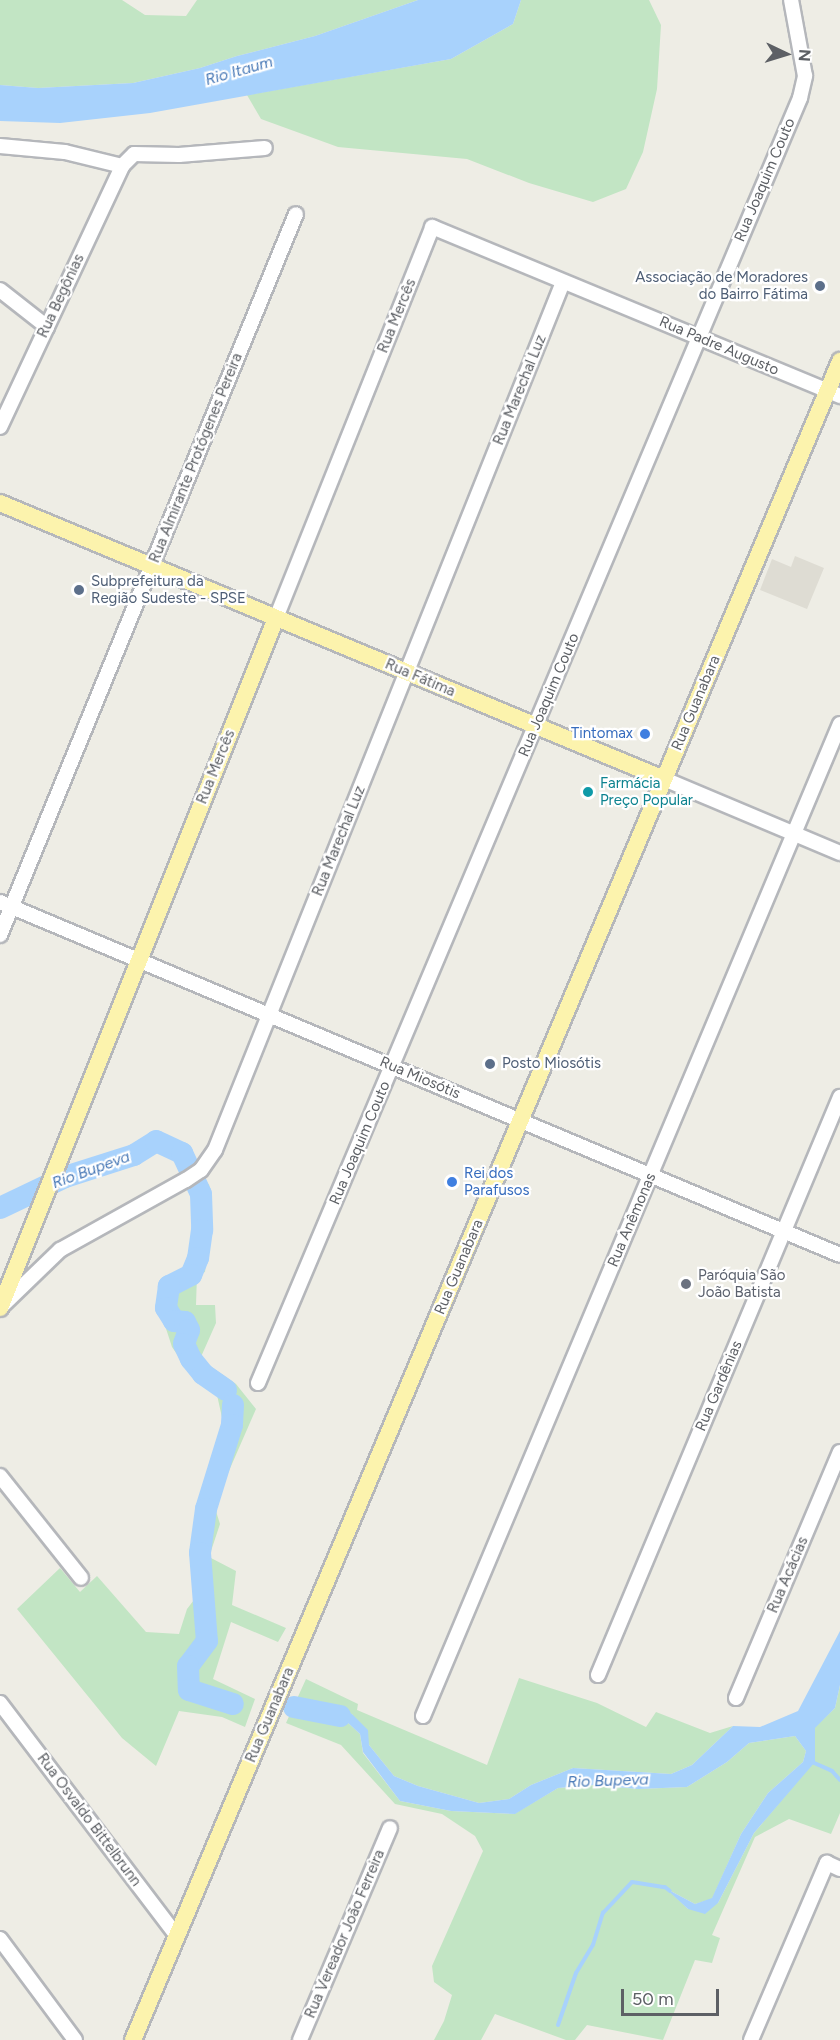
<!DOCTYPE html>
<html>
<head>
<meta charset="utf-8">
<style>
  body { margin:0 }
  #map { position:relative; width:840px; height:2040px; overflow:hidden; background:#eeede5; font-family:Figtree,sans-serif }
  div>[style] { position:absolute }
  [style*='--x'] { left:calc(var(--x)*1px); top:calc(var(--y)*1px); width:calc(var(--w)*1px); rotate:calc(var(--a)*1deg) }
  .education>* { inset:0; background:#dedcd3 }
  .green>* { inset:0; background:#c2e5c4 }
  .water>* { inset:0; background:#a8d2fc }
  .stream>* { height:4px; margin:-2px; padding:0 2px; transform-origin:2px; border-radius:2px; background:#a8d2fc }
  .river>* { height:22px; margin:-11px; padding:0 11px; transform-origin:11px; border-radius:11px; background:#a8d2fc }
  .roads { filter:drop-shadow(2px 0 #b5b7bb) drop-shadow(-2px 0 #b5b7bb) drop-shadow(0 2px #b5b7bb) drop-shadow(0 -2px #b5b7bb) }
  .minor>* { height:14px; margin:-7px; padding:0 7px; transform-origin:7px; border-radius:7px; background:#fff }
  .major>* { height:16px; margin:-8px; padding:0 8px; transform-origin:8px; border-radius:8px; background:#fcf3ad }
  .dots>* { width:16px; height:16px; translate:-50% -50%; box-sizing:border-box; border:3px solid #fff; border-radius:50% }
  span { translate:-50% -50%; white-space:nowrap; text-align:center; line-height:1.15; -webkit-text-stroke:4.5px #fff; paint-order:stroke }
  .street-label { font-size:15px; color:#5d6065 }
  .service-label { font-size:15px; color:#4e5e75 }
  .right { translate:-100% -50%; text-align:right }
  .left { translate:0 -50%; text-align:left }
  .shop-label { font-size:15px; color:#366cbe }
  .culture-label { font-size:15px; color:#0d838f }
  .worship-label { font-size:15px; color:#5b616d }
  .water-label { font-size:16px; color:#4778b6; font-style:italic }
  .north { position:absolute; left:756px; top:24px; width:60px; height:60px; -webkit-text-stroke:4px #fff; paint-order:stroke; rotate:94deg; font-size:16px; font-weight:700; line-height:24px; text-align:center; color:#5d6065 }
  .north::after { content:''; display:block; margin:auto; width:21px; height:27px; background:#5d6065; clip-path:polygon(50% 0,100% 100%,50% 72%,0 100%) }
  .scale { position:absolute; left:621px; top:1989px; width:98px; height:27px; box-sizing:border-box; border:3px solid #5d6065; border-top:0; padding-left:8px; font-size:18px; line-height:21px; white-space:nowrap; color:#5d6065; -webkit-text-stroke:4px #fff; paint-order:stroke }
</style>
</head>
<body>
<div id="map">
  <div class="education">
    <i style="clip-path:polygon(795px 556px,824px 568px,807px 609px,760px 590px,772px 559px,791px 567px)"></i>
  </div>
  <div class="green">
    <i style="clip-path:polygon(0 0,122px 0,145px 15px,186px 16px,197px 0,418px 0,315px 36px,237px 56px,200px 68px,133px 83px,38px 88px,0 85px)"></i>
    <i style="clip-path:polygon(521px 0,649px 0,661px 25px,657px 89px,643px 152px,626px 189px,593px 202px,529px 183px,467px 159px,338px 147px,261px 119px,247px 95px,451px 59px,513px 24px)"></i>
    <i style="clip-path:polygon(209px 1184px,212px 1206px,205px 1272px,197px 1275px,196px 1305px,215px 1305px,216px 1323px,200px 1359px,236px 1384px,256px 1409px,214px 1505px,220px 1524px,209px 1557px,236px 1571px,232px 1605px,286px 1628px,278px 1642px,231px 1622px,213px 1679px,255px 1699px,245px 1727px,222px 1717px,179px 1711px,156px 1766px,122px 1738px,17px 1609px,60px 1568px,80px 1592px,97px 1576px,146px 1632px,179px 1634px,187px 1609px,197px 1596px,196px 1556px,200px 1496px,223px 1422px,217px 1395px,195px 1380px,172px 1347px,158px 1304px,164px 1286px,190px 1266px,197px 1220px,195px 1193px)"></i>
    <i style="clip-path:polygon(519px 1678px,597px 1703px,646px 1727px,656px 1712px,710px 1733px,733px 1726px,692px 1765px,671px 1774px,573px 1768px,531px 1785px,509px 1799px,479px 1803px,418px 1786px,394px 1776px,369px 1745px,352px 1714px,312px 1709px,325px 1719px,346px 1721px,360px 1734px,363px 1753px,400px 1801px,451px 1811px,514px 1814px,558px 1788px,594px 1785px,638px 1789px,687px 1787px,727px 1762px,749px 1743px,795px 1736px,806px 1751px,803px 1762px,768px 1793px,741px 1834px,712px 1899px,695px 1904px,667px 1889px,688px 1909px,718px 1903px,754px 1833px,814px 1762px,815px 1727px,835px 1708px,840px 1685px,840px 1813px,831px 1834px,789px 1819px,755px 1837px,712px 1935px,720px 1938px,712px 1963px,695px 1960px,663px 2040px,587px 2025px,575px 2040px,566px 2040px,495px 2014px,481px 2040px,434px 2040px,444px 2021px,452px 1995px,434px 1982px,432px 1966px,483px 1851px,475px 1836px,442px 1814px,395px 1804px,341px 1745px,286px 1723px,306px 1679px,358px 1704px,357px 1710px,487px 1765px)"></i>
  </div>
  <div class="water">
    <i style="clip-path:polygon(418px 0,521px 0,513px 24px,451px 59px,150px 113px,60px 123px,0 121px,0 85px,38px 88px,133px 83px,200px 68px,237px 56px,315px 36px)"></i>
    <i style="clip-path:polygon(840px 1631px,840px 1685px,835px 1708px,815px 1728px,815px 1762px,754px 1833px,718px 1903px,705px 1914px,688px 1909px,665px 1888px,695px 1904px,712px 1898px,741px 1834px,768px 1793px,803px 1762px,806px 1751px,795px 1736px,749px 1743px,727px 1762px,687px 1787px,638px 1789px,594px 1785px,558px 1788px,515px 1814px,451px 1811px,400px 1801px,363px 1752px,360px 1734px,346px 1721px,325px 1719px,311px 1708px,339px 1709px,352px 1714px,368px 1730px,369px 1745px,394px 1776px,418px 1786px,479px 1803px,509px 1799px,531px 1785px,573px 1768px,671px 1774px,692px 1765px,733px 1726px,760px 1727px,798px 1711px)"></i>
  </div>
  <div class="stream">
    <i style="--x:812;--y:1762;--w:22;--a:24"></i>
    <i style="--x:832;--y:1771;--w:12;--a:48"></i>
    <i style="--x:558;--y:2025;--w:55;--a:-70.9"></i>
    <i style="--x:576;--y:1973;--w:33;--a:-59"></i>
    <i style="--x:593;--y:1945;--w:34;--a:-73"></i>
    <i style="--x:603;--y:1913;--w:42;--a:-46.9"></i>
    <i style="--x:632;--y:1882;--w:33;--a:9"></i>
    <i style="--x:665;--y:1887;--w:6;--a:39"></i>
  </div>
  <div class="river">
    <i style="--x:0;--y:1208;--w:72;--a:-25.5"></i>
    <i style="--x:65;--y:1177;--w:72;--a:-17.7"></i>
    <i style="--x:134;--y:1155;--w:26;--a:-32"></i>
    <i style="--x:156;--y:1141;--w:29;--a:25"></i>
    <i style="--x:182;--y:1153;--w:45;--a:65.1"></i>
    <i style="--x:201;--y:1194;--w:36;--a:88"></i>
    <i style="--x:202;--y:1230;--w:28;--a:98"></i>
    <i style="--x:198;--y:1258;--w:18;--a:112"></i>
    <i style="--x:191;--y:1275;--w:25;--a:153"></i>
    <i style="--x:169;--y:1286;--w:22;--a:98"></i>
    <i style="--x:166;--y:1308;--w:15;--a:58"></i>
    <i style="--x:174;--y:1321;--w:11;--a:5"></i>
    <i style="--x:185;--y:1322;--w:9;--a:63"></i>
    <i style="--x:189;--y:1330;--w:15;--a:110"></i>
    <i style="--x:184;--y:1344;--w:17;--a:65"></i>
    <i style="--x:191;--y:1359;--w:19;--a:51"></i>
    <i style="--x:203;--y:1374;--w:28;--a:35"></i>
    <i style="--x:233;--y:1405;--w:20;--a:93"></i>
    <i style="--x:232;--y:1425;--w:88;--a:107.2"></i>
    <i style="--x:206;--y:1509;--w:44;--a:97.8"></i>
    <i style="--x:200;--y:1553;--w:88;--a:85.5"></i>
    <i style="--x:207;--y:1641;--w:31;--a:127"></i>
    <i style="--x:188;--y:1666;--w:24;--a:88"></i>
    <i style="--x:189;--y:1690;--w:46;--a:17.7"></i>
    <i style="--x:294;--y:1707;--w:47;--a:11.1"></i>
  </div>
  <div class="roads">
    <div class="minor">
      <i style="--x:0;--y:146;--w:65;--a:5.3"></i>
      <i style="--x:65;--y:152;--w:59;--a:13.8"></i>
      <i style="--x:122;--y:166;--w:17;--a:-45"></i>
      <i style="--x:134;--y:154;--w:45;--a:1.3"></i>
      <i style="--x:179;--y:155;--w:86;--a:-4.7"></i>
      <i style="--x:0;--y:290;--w:60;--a:38.2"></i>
      <i style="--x:0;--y:427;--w:288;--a:-64.9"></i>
      <i style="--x:276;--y:618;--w:421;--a:-68.2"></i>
      <i style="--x:432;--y:227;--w:442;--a:22.5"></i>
      <i style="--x:664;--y:779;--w:191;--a:22.8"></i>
      <i style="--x:0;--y:902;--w:911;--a:22.79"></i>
      <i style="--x:0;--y:935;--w:779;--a:-67.68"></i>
      <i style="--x:4;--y:1304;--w:78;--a:-44"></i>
      <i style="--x:60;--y:1250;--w:144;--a:-29.1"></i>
      <i style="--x:186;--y:1180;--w:18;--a:-34"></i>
      <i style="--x:201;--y:1170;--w:24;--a:-55"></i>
      <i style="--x:215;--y:1150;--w:935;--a:-68.15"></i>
      <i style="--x:258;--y:1383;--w:1395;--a:-67.13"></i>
      <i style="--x:800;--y:98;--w:23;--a:-77"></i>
      <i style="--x:805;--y:76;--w:77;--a:-100.4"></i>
      <i style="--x:0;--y:1476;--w:130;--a:51.5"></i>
      <i style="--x:598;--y:1675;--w:627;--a:-67.28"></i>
      <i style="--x:736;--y:1698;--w:267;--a:-67.1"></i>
      <i style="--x:0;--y:1703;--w:293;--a:52.8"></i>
      <i style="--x:423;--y:1716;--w:1076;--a:-67.2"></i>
      <i style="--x:0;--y:1939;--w:126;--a:53.4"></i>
      <i style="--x:300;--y:2040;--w:230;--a:-67"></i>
      <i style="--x:751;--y:2040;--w:193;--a:-66.8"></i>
      <i style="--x:827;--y:1863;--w:14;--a:25"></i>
    </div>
    <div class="major">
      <i style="--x:0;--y:503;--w:719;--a:22.57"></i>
      <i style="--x:0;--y:1308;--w:743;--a:-68.2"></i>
      <i style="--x:133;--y:2040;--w:1822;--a:-67.16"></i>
    </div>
  </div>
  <div class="dots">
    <i style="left:820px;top:286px;background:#5c6f8a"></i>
    <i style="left:79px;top:590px;background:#5c6f8a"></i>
    <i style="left:645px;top:734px;background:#3f7fe0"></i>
    <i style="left:588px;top:792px;background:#0f9aa8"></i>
    <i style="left:490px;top:1064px;background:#5c6f8a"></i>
    <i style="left:452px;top:1182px;background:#3f7fe0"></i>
    <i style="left:686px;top:1284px;background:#6b7280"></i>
  </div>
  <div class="street-label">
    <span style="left:765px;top:180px;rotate:-67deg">Rua Joaquim Couto</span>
    <span style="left:61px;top:296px;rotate:-65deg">Rua Begônias</span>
    <span style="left:397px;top:316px;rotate:-68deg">Rua Mercês</span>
    <span style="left:719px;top:346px;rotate:23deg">Rua Padre Augusto</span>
    <span style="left:520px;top:390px;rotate:-68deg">Rua Marechal Luz</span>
    <span style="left:196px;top:458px;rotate:-68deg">Rua Almirante Protógenes Pereira</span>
    <span style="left:420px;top:678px;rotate:23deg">Rua Fátima</span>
    <span style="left:549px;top:695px;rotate:-67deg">Rua Joaquim Couto</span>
    <span style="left:696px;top:703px;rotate:-67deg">Rua Guanabara</span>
    <span style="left:216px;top:767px;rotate:-68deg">Rua Mercês</span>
    <span style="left:339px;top:841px;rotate:-68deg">Rua Marechal Luz</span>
    <span style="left:420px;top:1078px;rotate:23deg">Rua Miosótis</span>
    <span style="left:360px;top:1143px;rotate:-67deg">Rua Joaquim Couto</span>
    <span style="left:632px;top:1220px;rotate:-67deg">Rua Anêmonas</span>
    <span style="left:459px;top:1267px;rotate:-67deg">Rua Guanabara</span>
    <span style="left:719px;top:1386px;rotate:-67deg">Rua Gardênias</span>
    <span style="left:788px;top:1575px;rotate:-67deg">Rua Acácias</span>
    <span style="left:270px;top:1715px;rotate:-67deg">Rua Guanabara</span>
    <span style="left:89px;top:1820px;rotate:53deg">Rua Osvaldo Bittelbrunn</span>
    <span style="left:345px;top:1934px;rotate:-67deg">Rua Vereador João Ferreira</span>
  </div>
  <div class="service-label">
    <span class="right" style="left:808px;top:286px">Associação de Moradores<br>do Bairro Fátima</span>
    <span class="left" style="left:91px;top:590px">Subprefeitura da<br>Região Sudeste - SPSE</span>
    <span class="left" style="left:502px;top:1064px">Posto Miosótis</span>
  </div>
  <div class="shop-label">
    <span class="right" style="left:633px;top:734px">Tintomax</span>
    <span class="left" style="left:464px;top:1182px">Rei dos<br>Parafusos</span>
  </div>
  <div class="culture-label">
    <span class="left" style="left:600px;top:792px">Farmácia<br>Preço Popular</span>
  </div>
  <div class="worship-label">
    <span class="left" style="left:698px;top:1284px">Paróquia São<br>João Batista</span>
  </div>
  <div class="water-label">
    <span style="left:239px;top:71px;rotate:-16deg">Rio Itaum</span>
    <span style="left:91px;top:1170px;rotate:-20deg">Rio Bupeva</span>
    <span style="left:608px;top:1781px;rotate:-2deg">Rio Bupeva</span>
  </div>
  <div class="north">N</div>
  <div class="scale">50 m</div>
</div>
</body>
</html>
